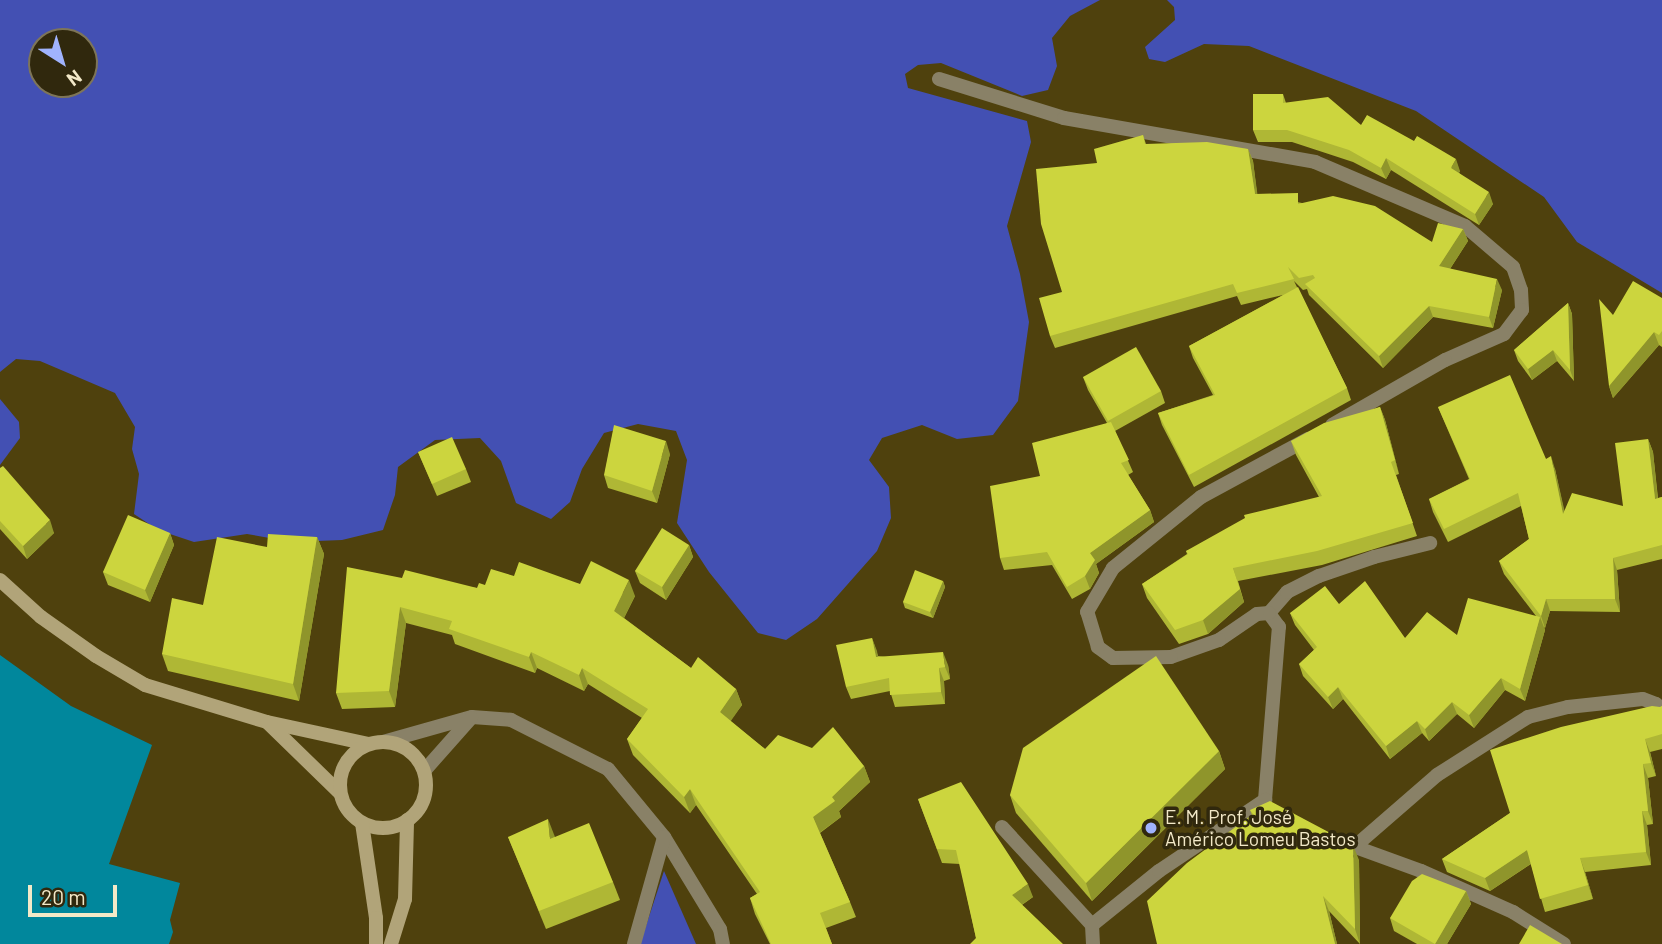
<!DOCTYPE html>
<html>
<head>
<meta charset="utf-8">
<style>
  body { margin:0 }
  #map { position:relative; width:1662px; height:944px; overflow:hidden; background:#4f410d; font-family:Barlow,sans-serif }
  div>[style] { position:absolute }
  [style*='--x'] { left:calc(var(--x)*1px); top:calc(var(--y)*1px); width:calc(var(--w)*1px); rotate:calc(var(--a)*1deg) }
  .green>* { inset:0; background:#4350b3 }
  .water>* { inset:0; background:#01879c }
  .lane>* { height:14px; margin:-7px; padding:0 7px; transform-origin:7px; border-radius:7px; background:#898167 }
  .street>* { height:14px; margin:-7px; padding:0 7px; transform-origin:7px; border-radius:7px; background:#898167 }
  .secondary>* { height:14px; margin:-7px; padding:0 7px; transform-origin:7px; border-radius:7px; background:#b1a479 }
  .secondary>.ring { margin:-7px; padding:0; box-sizing:content-box; background:none; border:14px solid #b1a479; border-radius:50% }
  .wall>* { inset:0; background:#afb735 }
  .shaded-wall>* { inset:0; background:#8f952b }
  .building>* { inset:0; background:#ccd53e }
  .dots>* { width:19px; height:19px; translate:-50% -50%; box-sizing:border-box; border:4px solid #30280d; border-radius:50% }
  span { translate:-50% -50%; white-space:nowrap; text-align:center; line-height:1.15; -webkit-text-stroke:7px #30280d; paint-order:stroke }
  .poi-label { font-size:19px; color:#f3e9c8 }
  .left { translate:0 -50%; text-align:left }
  .north { position:absolute; left:28px; top:28px; width:70px; height:70px; box-sizing:border-box; background:#30280d; border:2px solid #7e7558; border-radius:50%; rotate:143deg; font-size:19px; font-weight:700; line-height:28px; text-align:center; color:#f3e9c8 }
  .north::after { content:''; display:block; margin:auto; width:24px; height:32px; background:#a0b3fd; clip-path:polygon(50% 0,100% 100%,50% 72%,0 100%) }
  .scale { position:absolute; left:28px; top:885px; width:89px; height:32px; box-sizing:border-box; border:4px solid #f3e9c8; border-top:0; padding-left:9px; font-size:21px; line-height:24px; white-space:nowrap; color:#f3e9c8; -webkit-text-stroke:5px #30280d; paint-order:stroke }
</style>
</head>
<body>
<div id="map">
  <div class="green">
    <i style="clip-path:polygon(evenodd,0 0,1100px 0,1070px 16px,1052px 38px,1057px 66px,1048px 90px,1022px 96px,941px 63px,918px 65px,905px 74px,908px 88px,1027px 121px,1031px 142px,1007px 226px,1020px 274px,1029px 322px,1018px 401px,993px 435px,957px 439px,922px 425px,882px 438px,869px 460px,889px 487px,891px 518px,877px 551px,817px 619px,786px 640px,758px 633px,709px 572px,677px 523px,687px 460px,676px 431px,638px 424px,604px 433px,582px 469px,570px 502px,551px 519px,516px 503px,501px 461px,480px 438px,435px 440px,398px 467px,395px 495px,383px 530px,342px 540px,292px 542px,247px 534px,194px 542px,158px 530px,134px 514px,139px 474px,132px 449px,135px 427px,115px 393px,40px 361px,16px 359px,0 372px,0 0,42px 42px,84px 42px,84px 84px,42px 84px,42px 42px)"></i>
    <i style="clip-path:polygon(1167px 0,1662px 0,1662px 293px,1577px 242px,1544px 197px,1416px 111px,1249px 46px,1204px 44px,1165px 62px,1149px 59px,1145px 47px,1175px 20px,1174px 7px)"></i>
    <i style="clip-path:polygon(0 399px,19px 422px,20px 438px,0 465px)"></i>
    <i style="clip-path:polygon(664px 871px,696px 944px,640px 944px)"></i>
  </div>
  <div class="water">
    <i style="clip-path:polygon(0 655px,71px 706px,152px 745px,109px 864px,180px 883px,170px 920px,173px 932px,169px 944px,0 944px)"></i>
  </div>
  <div class="lane">
    <i style="--x:1269;--y:613;--w:28;--a:-49"></i>
    <i style="--x:1287;--y:592;--w:36;--a:-27"></i>
    <i style="--x:1319;--y:576;--w:58;--a:-19.1"></i>
    <i style="--x:1374;--y:557;--w:58;--a:-14"></i>
    <i style="--x:1002;--y:827;--w:133;--a:47.4"></i>
  </div>
  <div class="street">
    <i style="--x:939;--y:79;--w:131;--a:17.3"></i>
    <i style="--x:1064;--y:118;--w:255;--a:9.9"></i>
    <i style="--x:1315;--y:162;--w:163;--a:23.1"></i>
    <i style="--x:1465;--y:226;--w:63;--a:40.5"></i>
    <i style="--x:1513;--y:267;--w:24;--a:71"></i>
    <i style="--x:1521;--y:290;--w:20;--a:87"></i>
    <i style="--x:1522;--y:310;--w:30;--a:127"></i>
    <i style="--x:1504;--y:334;--w:64;--a:156.2"></i>
    <i style="--x:1445;--y:360;--w:130;--a:150.1"></i>
    <i style="--x:383;--y:742;--w:92;--a:-15.7"></i>
    <i style="--x:472;--y:717;--w:39;--a:4"></i>
    <i style="--x:511;--y:720;--w:109;--a:26.8"></i>
    <i style="--x:608;--y:769;--w:88;--a:50.5"></i>
    <i style="--x:664;--y:837;--w:108;--a:58.7"></i>
    <i style="--x:720;--y:929;--w:15;--a:79"></i>
    <i style="--x:424;--y:771;--w:71;--a:-48.4"></i>
    <i style="--x:1265;--y:800;--w:174;--a:-85.4"></i>
    <i style="--x:1279;--y:627;--w:17;--a:-126"></i>
    <i style="--x:1269;--y:613;--w:12;--a:175"></i>
    <i style="--x:1257;--y:614;--w:46;--a:145.6"></i>
    <i style="--x:1219;--y:640;--w:51;--a:160.5"></i>
    <i style="--x:1171;--y:657;--w:58;--a:179"></i>
    <i style="--x:1113;--y:658;--w:19;--a:-144"></i>
    <i style="--x:1098;--y:647;--w:37;--a:-107"></i>
    <i style="--x:1087;--y:612;--w:51;--a:-59.4"></i>
    <i style="--x:1113;--y:568;--w:113;--a:-38.9"></i>
    <i style="--x:1201;--y:497;--w:122;--a:-28.5"></i>
    <i style="--x:1347;--y:844;--w:79;--a:20"></i>
    <i style="--x:1421;--y:871;--w:101;--a:24"></i>
    <i style="--x:1513;--y:912;--w:60;--a:32.1"></i>
    <i style="--x:1353;--y:848;--w:111;--a:-41"></i>
    <i style="--x:1437;--y:775;--w:108;--a:-32.5"></i>
    <i style="--x:1528;--y:717;--w:41;--a:-14"></i>
    <i style="--x:1568;--y:707;--w:75;--a:-6.1"></i>
    <i style="--x:1643;--y:699;--w:14;--a:21"></i>
    <i style="--x:1656;--y:704;--w:9;--a:49"></i>
    <i style="--x:634;--y:944;--w:111;--a:-74.3"></i>
    <i style="--x:1093;--y:944;--w:19;--a:-93"></i>
    <i style="--x:1092;--y:925;--w:86;--a:-38.9"></i>
    <i style="--x:1159;--y:871;--w:128;--a:-33.8"></i>
  </div>
  <div class="secondary">
    <i style="--x:0;--y:580;--w:55;--a:42.1"></i>
    <i style="--x:41;--y:617;--w:67;--a:35.3"></i>
    <i style="--x:96;--y:656;--w:57;--a:30.6"></i>
    <i style="--x:145;--y:685;--w:127;--a:16.9"></i>
    <i style="--x:267;--y:722;--w:103;--a:12.3"></i>
    <i style="--x:268;--y:723;--w:100;--a:44.2"></i>
    <i class="ring" style="left:340px;top:742px;width:72px;height:72px"></i>
    <i style="--x:362;--y:823;--w:96;--a:81.6"></i>
    <i style="--x:376;--y:918;--w:26;--a:90"></i>
    <i style="--x:391;--y:944;--w:47;--a:-72.7"></i>
    <i style="--x:405;--y:899;--w:79;--a:-88.5"></i>
  </div>
  <div class="wall">
    <i style="clip-path:polygon(1283px 94px,1286px 103px,1361px 125px,1460px 171px,1459px 173px,1493px 204px,1479px 225px,1391px 170px,1386px 179px,1353px 162px,1292px 142px,1258px 142px,1253px 130px)"></i>
    <i style="clip-path:polygon(1143px 135px,1146px 144px,1248px 149px,1253px 161px,1257px 194px,1302px 203px,1432px 242px,1463px 229px,1468px 241px,1450px 269px,1502px 290px,1493px 328px,1433px 317px,1383px 368px,1309px 295px,1307px 289px,1303px 290px,1294px 281px,1347px 388px,1351px 400px,1194px 487px,1162px 425px,1158px 413px,1213px 395px,1193px 358px,1189px 346px,1283px 295px,1241px 305px,1237px 296px,1055px 348px,1050px 336px,1097px 163px)"></i>
    <i style="clip-path:polygon(1662px 298px,1662px 347px,1659px 345px,1613px 398px,1609px 386px,1613px 315px)"></i>
    <i style="clip-path:polygon(1568px 303px,1572px 314px,1574px 381px,1557px 361px,1532px 380px,1518px 361px,1514px 350px)"></i>
    <i style="clip-path:polygon(1083px 377px,1161px 391px,1165px 403px,1115px 431px,1133px 472px,1128px 475px,1150px 510px,1154px 522px,1096px 564px,1099px 573px,1090px 589px,1072px 599px,1052px 565px,1004px 570px,1000px 558px,1040px 476px,1107px 423px,1088px 390px)"></i>
    <i style="clip-path:polygon(1380px 407px,1385px 420px,1399px 474px,1396px 475px,1417px 536px,1322px 565px,1238px 581px,1244px 602px,1208px 634px,1179px 644px,1147px 598px,1142px 584px,1187px 554px,1186px 551px,1319px 497px,1296px 455px,1291px 441px)"></i>
    <i style="clip-path:polygon(1438px 407px,1546px 459px,1555px 469px,1564px 511px,1623px 506px,1648px 439px,1653px 452px,1658px 498px,1662px 497px,1662px 559px,1617px 570px,1620px 612px,1550px 611px,1545px 628px,1544px 627px,1545px 630px,1525px 701px,1505px 690px,1474px 728px,1457px 714px,1429px 741px,1422px 733px,1390px 759px,1343px 699px,1333px 709px,1303px 676px,1299px 664px,1314px 650px,1295px 625px,1290px 613px,1339px 604px,1405px 638px,1457px 635px,1536px 616px,1504px 574px,1499px 561px,1529px 539px,1521px 506px,1448px 542px,1433px 512px,1429px 499px,1469px 479px)"></i>
    <i style="clip-path:polygon(418px 452px,466px 469px,471px 482px,437px 496px)"></i>
    <i style="clip-path:polygon(670px 454px,657px 503px,608px 488px,604px 475px)"></i>
    <i style="clip-path:polygon(0 468px,54px 533px,27px 559px,0 529px)"></i>
    <i style="clip-path:polygon(170px 533px,174px 545px,150px 602px,108px 585px,103px 572px)"></i>
    <i style="clip-path:polygon(317px 537px,324px 554px,299px 701px,168px 671px,162px 654px,203px 605px,267px 547px)"></i>
    <i style="clip-path:polygon(689px 545px,693px 557px,666px 600px,640px 583px,635px 571px)"></i>
    <i style="clip-path:polygon(514px 576px,580px 584px,635px 596px,624px 618px,691px 668px,736px 689px,742px 705px,730px 721px,765px 749px,812px 748px,864px 766px,870px 782px,839px 811px,841px 817px,820px 833px,850px 902px,856px 917px,826px 928px,832px 944px,770px 944px,755px 914px,750px 898px,757px 894px,696px 805px,690px 813px,633px 755px,627px 739px,642px 718px,588px 684px,584px 691px,537px 668px,535px 673px,455px 644px,452px 635px,406px 623px,395px 707px,342px 709px,336px 693px,402px 578px,477px 588px)"></i>
    <i style="clip-path:polygon(943px 581px,945px 587px,933px 618px,905px 608px,903px 602px)"></i>
    <i style="clip-path:polygon(872px 638px,878px 656px,948px 665px,950px 679px,944px 681px,945px 704px,895px 707px,890px 691px,851px 699px,846px 687px)"></i>
    <i style="clip-path:polygon(1662px 706px,1662px 749px,1650px 752px,1656px 776px,1648px 778px,1653px 824px,1647px 825px,1651px 865px,1585px 872px,1593px 899px,1545px 912px,1531px 864px,1490px 891px,1447px 872px,1442px 859px,1510px 813px)"></i>
    <i style="clip-path:polygon(1219px 751px,1225px 769px,1092px 901px,1016px 813px,1010px 795px)"></i>
    <i style="clip-path:polygon(918px 799px,1033px 897px,976px 938px,960px 864px,942px 863px)"></i>
    <i style="clip-path:polygon(1250px 810px,1359px 860px,1360px 944px,1329px 911px,1337px 944px,1157px 944px,1252px 815px)"></i>
    <i style="clip-path:polygon(508px 837px,555px 837px,613px 882px,620px 900px,546px 929px)"></i>
    <i style="clip-path:polygon(1466px 891px,1471px 904px,1447px 944px,1417px 944px,1394px 931px,1390px 918px)"></i>
  </div>
  <div class="shaded-wall">
    <i style="clip-path:polygon(1248px 149px,1253px 161px,1259px 206px,1255px 194px)"></i>
    <i style="clip-path:polygon(1386px 158px,1391px 170px,1386px 179px,1381px 168px)"></i>
    <i style="clip-path:polygon(1456px 159px,1460px 171px,1455px 179px,1451px 168px)"></i>
    <i style="clip-path:polygon(1489px 192px,1493px 204px,1479px 225px,1475px 214px)"></i>
    <i style="clip-path:polygon(1463px 229px,1468px 241px,1444px 278px,1439px 266px)"></i>
    <i style="clip-path:polygon(1497px 279px,1502px 290px,1493px 328px,1489px 317px)"></i>
    <i style="clip-path:polygon(1568px 303px,1572px 314px,1574px 381px,1570px 370px)"></i>
    <i style="clip-path:polygon(1429px 306px,1433px 317px,1383px 368px,1379px 356px)"></i>
    <i style="clip-path:polygon(1654px 332px,1659px 345px,1613px 398px,1609px 386px)"></i>
    <i style="clip-path:polygon(1553px 350px,1557px 361px,1532px 380px,1528px 369px)"></i>
    <i style="clip-path:polygon(1380px 407px,1385px 420px,1399px 474px,1395px 460px)"></i>
    <i style="clip-path:polygon(1648px 439px,1653px 452px,1659px 511px,1655px 499px)"></i>
    <i style="clip-path:polygon(666px 441px,670px 454px,657px 503px,652px 491px)"></i>
    <i style="clip-path:polygon(1551px 456px,1555px 469px,1568px 526px,1563px 514px)"></i>
    <i style="clip-path:polygon(1150px 510px,1154px 522px,1096px 564px,1099px 573px,1090px 589px,1085px 576px,1090px 553px)"></i>
    <i style="clip-path:polygon(50px 520px,54px 533px,27px 559px,23px 546px)"></i>
    <i style="clip-path:polygon(170px 533px,174px 545px,150px 602px,145px 590px)"></i>
    <i style="clip-path:polygon(317px 537px,324px 554px,299px 701px,293px 684px)"></i>
    <i style="clip-path:polygon(689px 545px,693px 557px,666px 600px,662px 587px)"></i>
    <i style="clip-path:polygon(1613px 558px,1617px 570px,1620px 612px,1615px 599px)"></i>
    <i style="clip-path:polygon(1233px 568px,1244px 602px,1208px 634px,1203px 620px)"></i>
    <i style="clip-path:polygon(629px 580px,635px 596px,620px 626px,614px 611px)"></i>
    <i style="clip-path:polygon(943px 581px,945px 587px,933px 618px,930px 612px)"></i>
    <i style="clip-path:polygon(1546px 599px,1550px 611px,1545px 628px,1541px 616px)"></i>
    <i style="clip-path:polygon(400px 607px,406px 623px,395px 707px,389px 691px)"></i>
    <i style="clip-path:polygon(1540px 617px,1545px 630px,1525px 701px,1520px 689px)"></i>
    <i style="clip-path:polygon(872px 638px,877px 651px,880px 669px,876px 657px)"></i>
    <i style="clip-path:polygon(531px 652px,537px 668px,535px 673px,529px 657px)"></i>
    <i style="clip-path:polygon(943px 652px,948px 665px,950px 679px,945px 667px)"></i>
    <i style="clip-path:polygon(582px 668px,588px 684px,584px 691px,579px 675px)"></i>
    <i style="clip-path:polygon(939px 668px,944px 681px,945px 704px,941px 692px)"></i>
    <i style="clip-path:polygon(1501px 678px,1505px 690px,1474px 728px,1469px 715px)"></i>
    <i style="clip-path:polygon(1338px 687px,1343px 699px,1333px 709px,1328px 697px)"></i>
    <i style="clip-path:polygon(736px 689px,742px 705px,726px 728px,720px 712px)"></i>
    <i style="clip-path:polygon(1452px 702px,1457px 714px,1429px 741px,1425px 729px)"></i>
    <i style="clip-path:polygon(1417px 721px,1422px 733px,1390px 759px,1386px 746px)"></i>
    <i style="clip-path:polygon(1645px 739px,1650px 752px,1656px 776px,1651px 763px)"></i>
    <i style="clip-path:polygon(1219px 751px,1225px 769px,1092px 901px,1086px 883px)"></i>
    <i style="clip-path:polygon(1643px 764px,1648px 778px,1653px 824px,1648px 811px)"></i>
    <i style="clip-path:polygon(864px 766px,870px 782px,839px 811px,841px 817px,819px 833px,813px 817px,832px 797px)"></i>
    <i style="clip-path:polygon(690px 789px,696px 805px,690px 813px,684px 797px)"></i>
    <i style="clip-path:polygon(1642px 811px,1647px 825px,1651px 865px,1646px 852px)"></i>
    <i style="clip-path:polygon(548px 819px,555px 837px,550px 839px)"></i>
    <i style="clip-path:polygon(1353px 845px,1359px 860px,1360px 944px,1355px 929px)"></i>
    <i style="clip-path:polygon(1527px 850px,1532px 863px,1490px 891px,1485px 878px)"></i>
    <i style="clip-path:polygon(1580px 858px,1585px 872px,1593px 899px,1588px 885px)"></i>
    <i style="clip-path:polygon(1028px 884px,1033px 897px,1017px 908px,1012px 895px)"></i>
    <i style="clip-path:polygon(1466px 891px,1471px 904px,1447px 944px,1435px 944px)"></i>
    <i style="clip-path:polygon(1323px 896px,1329px 911px,1337px 944px,1335px 944px)"></i>
  </div>
  <div class="building">
    <i style="clip-path:polygon(1253px 94px,1283px 94px,1283px 103px,1328px 97px,1361px 125px,1367px 115px,1414px 141px,1417px 136px,1456px 159px,1451px 168px,1489px 192px,1475px 214px,1386px 158px,1381px 168px,1349px 150px,1287px 130px,1253px 130px)"></i>
    <i style="clip-path:polygon(1143px 135px,1145px 144px,1207px 142px,1248px 149px,1255px 194px,1298px 193px,1298px 204px,1333px 196px,1375px 206px,1432px 242px,1438px 223px,1463px 229px,1439px 266px,1497px 279px,1489px 317px,1429px 306px,1379px 356px,1305px 284px,1315px 278px,1313px 275px,1299px 278px,1288px 267px,1294px 279px,1237px 293px,1233px 284px,1050px 336px,1039px 298px,1062px 292px,1041px 224px,1036px 169px,1097px 163px,1094px 149px)"></i>
    <i style="clip-path:polygon(1633px 281px,1662px 298px,1662px 331px,1659px 335px,1654px 332px,1609px 386px,1599px 299px,1613px 315px)"></i>
    <i style="clip-path:polygon(1298px 287px,1347px 388px,1189px 475px,1158px 413px,1215px 395px,1189px 346px)"></i>
    <i style="clip-path:polygon(1568px 303px,1570px 370px,1553px 350px,1528px 369px,1514px 350px)"></i>
    <i style="clip-path:polygon(1136px 347px,1161px 391px,1108px 421px,1083px 377px)"></i>
    <i style="clip-path:polygon(1510px 375px,1546px 459px,1551px 456px,1563px 514px,1572px 493px,1623px 506px,1615px 443px,1648px 439px,1655px 499px,1662px 497px,1662px 545px,1613px 558px,1615px 599px,1546px 599px,1541px 616px,1499px 561px,1529px 539px,1518px 493px,1444px 529px,1429px 499px,1470px 479px,1438px 407px)"></i>
    <i style="clip-path:polygon(1380px 407px,1395px 460px,1391px 462px,1413px 523px,1317px 551px,1233px 568px,1240px 589px,1203px 620px,1175px 630px,1142px 584px,1188px 554px,1186px 551px,1245px 518px,1244px 515px,1322px 496px,1291px 441px,1324px 423px)"></i>
    <i style="clip-path:polygon(1111px 422px,1129px 460px,1121px 463px,1150px 510px,1090px 553px,1095px 560px,1085px 576px,1067px 587px,1047px 552px,1000px 558px,990px 486px,1040px 476px,1032px 443px)"></i>
    <i style="clip-path:polygon(614px 425px,666px 441px,652px 491px,604px 475px)"></i>
    <i style="clip-path:polygon(452px 437px,466px 469px,432px 484px,418px 452px)"></i>
    <i style="clip-path:polygon(3px 466px,50px 520px,23px 546px,0 521px,0 468px)"></i>
    <i style="clip-path:polygon(128px 515px,170px 533px,145px 590px,103px 572px)"></i>
    <i style="clip-path:polygon(662px 528px,689px 545px,662px 587px,635px 571px)"></i>
    <i style="clip-path:polygon(268px 534px,317px 537px,293px 684px,162px 654px,172px 598px,203px 605px,217px 537px,267px 547px)"></i>
    <i style="clip-path:polygon(591px 561px,629px 580px,614px 611px,691px 668px,698px 657px,736px 689px,720px 712px,765px 749px,778px 735px,812px 748px,833px 727px,864px 766px,832px 797px,835px 801px,813px 817px,850px 902px,820px 913px,832px 944px,771px 944px,750px 898px,760px 892px,690px 789px,684px 797px,627px 739px,648px 709px,582px 668px,579px 675px,531px 652px,529px 657px,449px 629px,452px 621px,400px 607px,389px 691px,336px 693px,347px 567px,402px 578px,405px 570px,477px 588px,479px 583px,485px 585px,491px 569px,514px 576px,519px 562px,580px 584px)"></i>
    <i style="clip-path:polygon(915px 570px,943px 581px,930px 612px,903px 602px)"></i>
    <i style="clip-path:polygon(1365px 581px,1405px 638px,1427px 612px,1457px 635px,1468px 598px,1540px 617px,1520px 689px,1501px 678px,1469px 715px,1452px 702px,1425px 729px,1417px 721px,1386px 746px,1338px 687px,1328px 697px,1299px 664px,1317px 647px,1290px 613px,1325px 586px,1339px 604px)"></i>
    <i style="clip-path:polygon(872px 638px,876px 657px,943px 652px,945px 667px,939px 668px,941px 692px,890px 695px,889px 678px,846px 687px,836px 645px)"></i>
    <i style="clip-path:polygon(1156px 656px,1219px 751px,1086px 883px,1010px 795px,1023px 748px)"></i>
    <i style="clip-path:polygon(1652px 706px,1660px 707px,1662px 706px,1662px 734px,1645px 739px,1651px 763px,1643px 764px,1648px 811px,1642px 811px,1646px 852px,1580px 858px,1588px 885px,1540px 899px,1527px 850px,1485px 878px,1442px 859px,1510px 813px,1490px 750px,1561px 727px)"></i>
    <i style="clip-path:polygon(961px 782px,1028px 884px,1012px 895px,1063px 944px,970px 944px,976px 938px,956px 850px,937px 849px,918px 799px)"></i>
    <i style="clip-path:polygon(1270px 801px,1353px 845px,1355px 929px,1323px 896px,1335px 944px,1157px 944px,1147px 901px,1187px 863px,1253px 814px,1250px 810px)"></i>
    <i style="clip-path:polygon(548px 819px,550px 839px,589px 823px,613px 882px,539px 911px,508px 837px)"></i>
    <i style="clip-path:polygon(1422px 874px,1466px 891px,1435px 944px,1390px 918px,1412px 881px)"></i>
    <i style="clip-path:polygon(1530px 925px,1562px 944px,1519px 944px)"></i>
  </div>
  <div class="dots">
    <i style="left:1151px;top:828px;background:#a0b3fd"></i>
  </div>
  <div class="poi-label">
    <span class="left" style="left:1165px;top:828px">E. M. Prof. José<br>Américo Lomeu Bastos</span>
  </div>
  <div class="north">N</div>
  <div class="scale">20 m</div>
</div>
</body>
</html>
